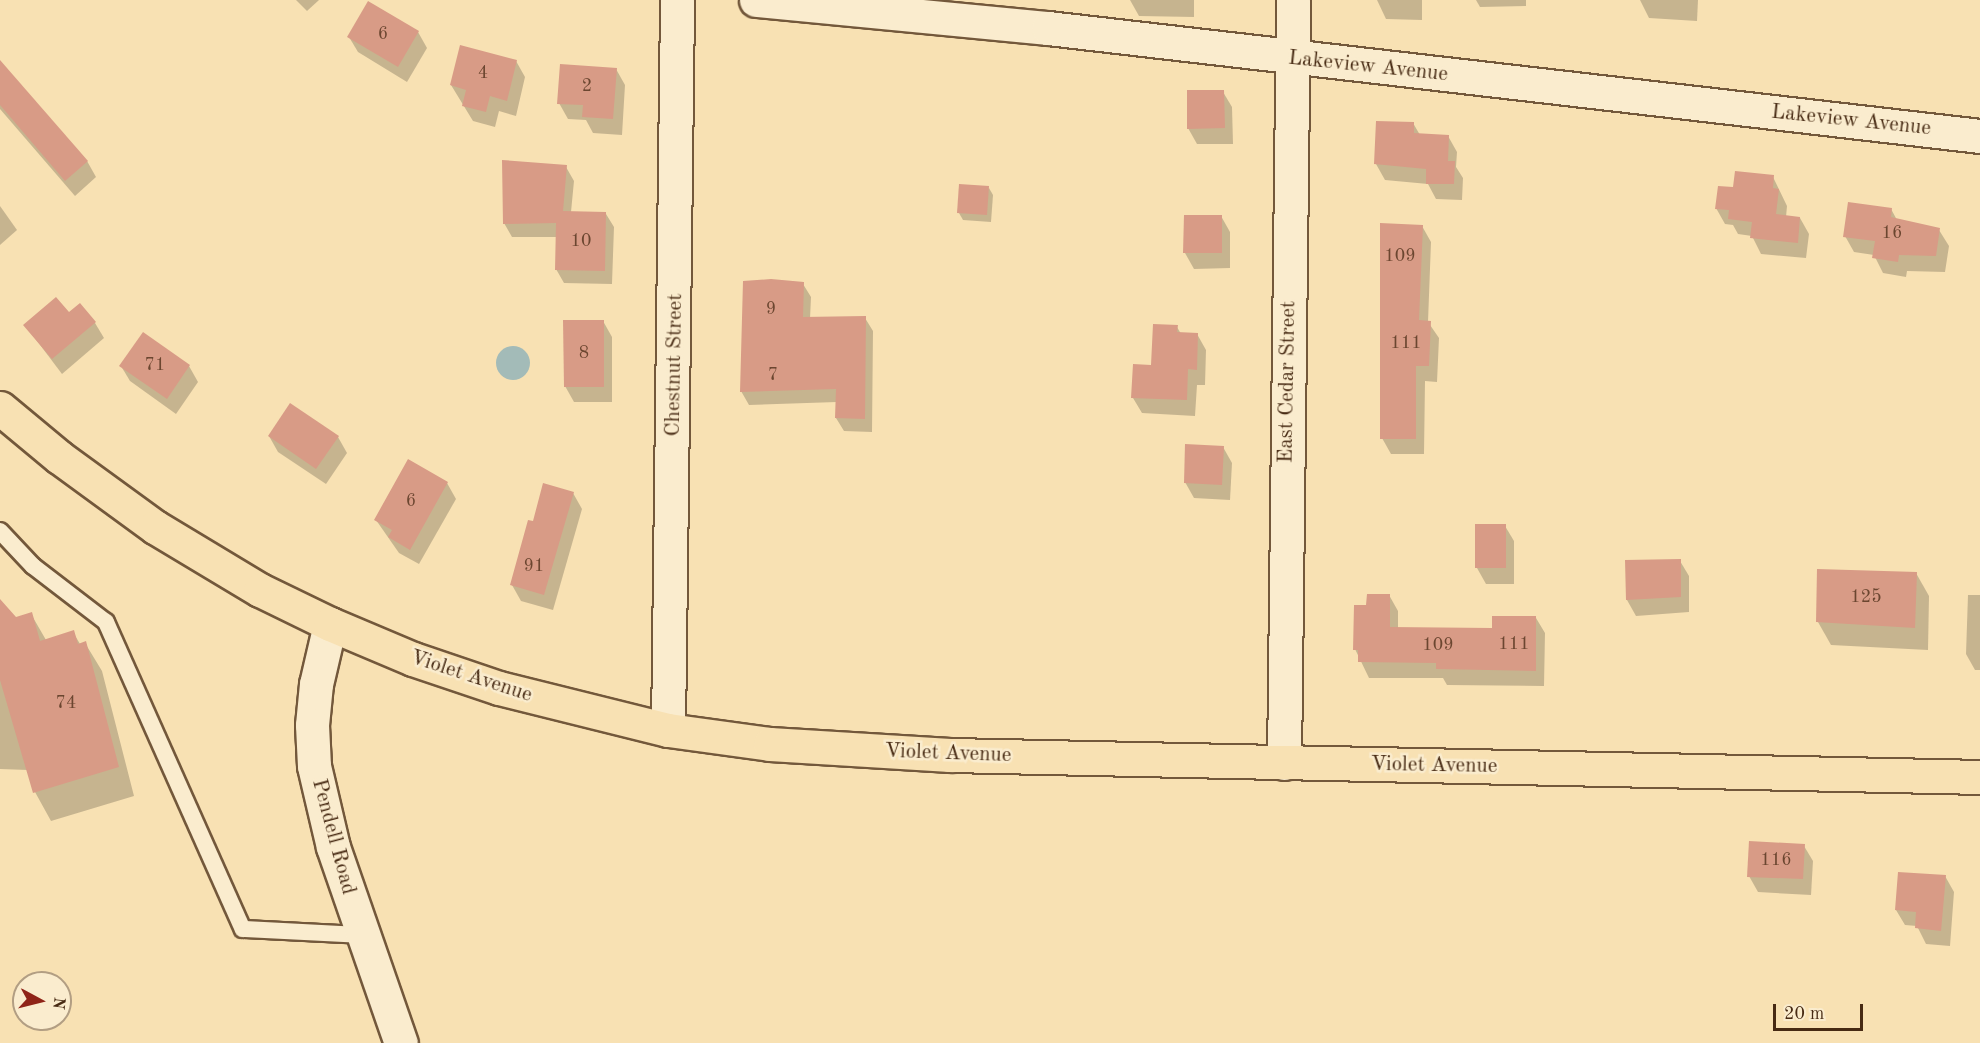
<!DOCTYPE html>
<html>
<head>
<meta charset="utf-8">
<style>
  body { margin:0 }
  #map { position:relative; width:1980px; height:1043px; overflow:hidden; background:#f8e1b3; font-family:"Old Standard TT",serif }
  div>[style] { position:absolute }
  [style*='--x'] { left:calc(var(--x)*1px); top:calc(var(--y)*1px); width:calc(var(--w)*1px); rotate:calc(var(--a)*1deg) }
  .water>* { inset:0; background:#a3bbb8 }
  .round { border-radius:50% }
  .shadow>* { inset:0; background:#0003 }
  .building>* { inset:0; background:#d89b86 }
  .roads { filter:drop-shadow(2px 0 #73583b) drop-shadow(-2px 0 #73583b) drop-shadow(0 2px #73583b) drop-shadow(0 -2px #73583b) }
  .service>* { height:16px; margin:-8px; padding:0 8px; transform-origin:8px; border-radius:8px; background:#faecce }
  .minor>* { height:33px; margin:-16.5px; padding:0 16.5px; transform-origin:16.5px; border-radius:16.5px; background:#faecce }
  .primary>* { height:33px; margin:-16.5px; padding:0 16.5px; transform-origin:16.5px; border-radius:16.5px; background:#f8e1b3 }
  span { translate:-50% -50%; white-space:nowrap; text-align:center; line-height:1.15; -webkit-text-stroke:5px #faecce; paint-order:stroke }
  .number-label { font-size:18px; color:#6b4630 }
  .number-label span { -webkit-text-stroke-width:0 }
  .street-label { font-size:21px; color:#472a13 }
  .north { position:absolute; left:12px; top:971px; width:60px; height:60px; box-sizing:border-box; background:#faecce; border:2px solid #b29e83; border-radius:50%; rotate:97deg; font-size:16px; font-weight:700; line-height:24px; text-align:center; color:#472a13 }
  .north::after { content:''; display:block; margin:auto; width:21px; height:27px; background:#8f2418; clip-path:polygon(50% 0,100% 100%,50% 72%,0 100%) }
  .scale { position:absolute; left:1773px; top:1004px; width:90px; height:27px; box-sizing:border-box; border:3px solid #472a13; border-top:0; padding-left:8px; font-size:18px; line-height:21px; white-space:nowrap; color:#472a13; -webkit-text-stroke:4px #faecce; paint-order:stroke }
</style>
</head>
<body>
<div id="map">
  <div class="water">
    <i class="round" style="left:496px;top:346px;width:34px;height:34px"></i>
  </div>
  <div class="shadow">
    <i style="clip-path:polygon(296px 0,319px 0,307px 11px)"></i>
    <i style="clip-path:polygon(1130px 0,1194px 0,1194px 17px,1139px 16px)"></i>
    <i style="clip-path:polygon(1377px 0,1422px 0,1422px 20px,1386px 19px)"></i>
    <i style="clip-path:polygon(1476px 0,1526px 0,1526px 6px,1480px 7px)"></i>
    <i style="clip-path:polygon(1640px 0,1698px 0,1697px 21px,1649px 18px)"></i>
    <i style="clip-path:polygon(418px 32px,427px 48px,407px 82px,358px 52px,349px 37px)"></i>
    <i style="clip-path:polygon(516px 61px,525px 77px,516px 116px,499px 111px,495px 127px,473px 121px,451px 85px)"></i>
    <i style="clip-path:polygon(0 62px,87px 161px,96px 177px,75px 196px,0 109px)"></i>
    <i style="clip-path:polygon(616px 69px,625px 85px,622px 135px,593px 133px,586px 120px,568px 119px,559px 103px)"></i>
    <i style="clip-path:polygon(1223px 92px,1232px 107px,1233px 144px,1197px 144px,1188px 128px)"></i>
    <i style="clip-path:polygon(1413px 123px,1420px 135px,1448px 136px,1457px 152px,1456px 167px,1463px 178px,1462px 200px,1436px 199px,1428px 184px,1385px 180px,1376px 164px)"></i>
    <i style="clip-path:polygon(566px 167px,574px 181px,571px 212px,606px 214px,614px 227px,612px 284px,564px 283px,556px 269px,557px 237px,512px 237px,504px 223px)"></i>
    <i style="clip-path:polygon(1773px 177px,1787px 206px,1786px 217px,1800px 218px,1809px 234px,1806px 258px,1761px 254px,1752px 236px,1738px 234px,1733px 225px,1725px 224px,1716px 208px,1734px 189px)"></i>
    <i style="clip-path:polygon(989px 188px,993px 195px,991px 222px,963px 220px,959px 213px)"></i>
    <i style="clip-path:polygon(0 206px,17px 230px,0 245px)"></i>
    <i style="clip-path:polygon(1891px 209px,1897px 220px,1939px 230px,1949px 246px,1945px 272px,1907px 271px,1906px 277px,1883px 273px,1874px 255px,1854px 252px,1845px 236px)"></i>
    <i style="clip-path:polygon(1221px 216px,1230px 232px,1230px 268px,1194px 269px,1185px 253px)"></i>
    <i style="clip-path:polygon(1422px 226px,1431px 242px,1428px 322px,1439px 338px,1437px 382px,1425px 381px,1424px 454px,1391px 454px,1382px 438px)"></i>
    <i style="clip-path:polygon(803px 284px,811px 297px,810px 319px,865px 318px,873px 331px,872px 432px,844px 431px,836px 418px,837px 402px,749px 405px,741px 391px)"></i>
    <i style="clip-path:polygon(69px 315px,95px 323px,104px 338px,62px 374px,25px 325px)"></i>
    <i style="clip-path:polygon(603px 321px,612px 337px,612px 402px,574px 402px,565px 386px)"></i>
    <i style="clip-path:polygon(1177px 327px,1181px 334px,1197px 334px,1206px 350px,1205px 385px,1197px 385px,1195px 416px,1142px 413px,1133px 398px)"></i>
    <i style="clip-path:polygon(121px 366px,189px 366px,198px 382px,176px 414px,130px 381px)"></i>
    <i style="clip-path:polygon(269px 436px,338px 437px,347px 453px,326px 484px,278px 452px)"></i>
    <i style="clip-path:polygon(1223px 447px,1232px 463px,1230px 500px,1194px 498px,1185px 482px)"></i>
    <i style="clip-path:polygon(447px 483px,456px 499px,419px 564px,399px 553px,376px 520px)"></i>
    <i style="clip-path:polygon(573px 493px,582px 509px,553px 610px,521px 601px,512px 585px,534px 523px)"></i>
    <i style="clip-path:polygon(1505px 526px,1514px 541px,1514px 584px,1486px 584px,1477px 568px)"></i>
    <i style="clip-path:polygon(1626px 561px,1680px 561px,1689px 576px,1689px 612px,1636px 616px,1627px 600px)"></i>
    <i style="clip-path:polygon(1916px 573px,1929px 596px,1928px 650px,1831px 645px,1818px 622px)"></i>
    <i style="clip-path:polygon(1389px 595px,1398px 611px,1398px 628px,1494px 630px,1536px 618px,1545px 633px,1544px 686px,1447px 685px,1443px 678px,1369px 678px,1355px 649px,1368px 606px)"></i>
    <i style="clip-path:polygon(1968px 595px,1980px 595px,1980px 670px,1975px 670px,1966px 654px)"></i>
    <i style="clip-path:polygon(0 601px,16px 619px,31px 614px,46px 640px,73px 632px,80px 644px,85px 643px,102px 671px,134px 796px,51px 821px,35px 792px,28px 770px,0 769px)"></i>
    <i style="clip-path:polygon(1804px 846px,1813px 861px,1811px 895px,1758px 892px,1749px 876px)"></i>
    <i style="clip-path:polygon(1945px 876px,1954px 892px,1950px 946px,1926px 944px,1917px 926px,1905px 925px,1896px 910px)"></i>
  </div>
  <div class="building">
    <i style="clip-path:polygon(368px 1px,419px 31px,398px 67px,347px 37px)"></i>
    <i style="clip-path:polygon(460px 45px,517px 60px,507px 101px,490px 96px,486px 112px,462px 106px,466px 90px,450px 85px)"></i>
    <i style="clip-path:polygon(0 60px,88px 161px,65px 181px,0 105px)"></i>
    <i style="clip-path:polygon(560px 64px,617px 68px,613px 119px,582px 117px,583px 105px,557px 104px)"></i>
    <i style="clip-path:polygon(1187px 90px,1224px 90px,1225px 128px,1187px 129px)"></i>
    <i style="clip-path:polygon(1376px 121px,1414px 122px,1414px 133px,1449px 135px,1448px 161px,1455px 161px,1454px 184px,1426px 184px,1426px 169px,1374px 164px)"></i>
    <i style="clip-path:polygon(502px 160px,567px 165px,563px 211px,606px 212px,605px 271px,555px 270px,556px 223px,503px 224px)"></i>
    <i style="clip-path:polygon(1735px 171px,1774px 175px,1773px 188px,1779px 189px,1776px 214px,1800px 217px,1798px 243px,1750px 238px,1752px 222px,1728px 219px,1729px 210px,1715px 209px,1718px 186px,1733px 187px)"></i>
    <i style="clip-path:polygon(959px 184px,989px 186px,987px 215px,957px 213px)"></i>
    <i style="clip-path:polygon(1848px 202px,1892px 208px,1891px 217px,1940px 228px,1936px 256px,1899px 255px,1898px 262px,1872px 258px,1875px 241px,1843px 237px)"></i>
    <i style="clip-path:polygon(1184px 215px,1222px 215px,1222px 253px,1183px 253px)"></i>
    <i style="clip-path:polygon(1380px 223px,1423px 225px,1419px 320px,1431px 321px,1429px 366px,1416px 366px,1416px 439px,1380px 439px)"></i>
    <i style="clip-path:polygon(771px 279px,804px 282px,803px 317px,866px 316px,865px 419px,835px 418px,836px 389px,740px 392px,743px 281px)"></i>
    <i style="clip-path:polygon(56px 297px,69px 312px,80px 303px,96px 322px,52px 359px,23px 325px)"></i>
    <i style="clip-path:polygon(563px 320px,604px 320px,604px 387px,564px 387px)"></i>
    <i style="clip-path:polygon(1153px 324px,1178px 325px,1177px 332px,1198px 333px,1197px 370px,1188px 369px,1187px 400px,1131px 398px,1133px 364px,1151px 365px)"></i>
    <i style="clip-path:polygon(143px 332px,190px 365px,167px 399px,119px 366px)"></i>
    <i style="clip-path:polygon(290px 403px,339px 436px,316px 469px,268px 436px)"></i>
    <i style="clip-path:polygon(1185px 444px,1224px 446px,1222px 485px,1184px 483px)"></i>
    <i style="clip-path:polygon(408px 459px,448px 482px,410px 550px,388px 537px,392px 530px,374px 520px)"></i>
    <i style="clip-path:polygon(543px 483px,574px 492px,544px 595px,510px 585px,528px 520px,533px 521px)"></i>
    <i style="clip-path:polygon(1475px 524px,1506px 524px,1506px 568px,1475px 568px)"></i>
    <i style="clip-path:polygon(1681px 559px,1681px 597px,1626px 600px,1625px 560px)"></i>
    <i style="clip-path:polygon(1817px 569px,1917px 572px,1915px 628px,1816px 622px)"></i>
    <i style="clip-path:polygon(1367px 594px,1390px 594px,1390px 627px,1492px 628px,1492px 616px,1536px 616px,1536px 671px,1436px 669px,1436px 663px,1358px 662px,1358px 650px,1353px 650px,1354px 605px,1366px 605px)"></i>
    <i style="clip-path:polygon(0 599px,16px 617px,32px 612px,40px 641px,74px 630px,78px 644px,86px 641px,119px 767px,33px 793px,0 680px)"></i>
    <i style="clip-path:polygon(1749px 841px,1805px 844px,1803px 879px,1747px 877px)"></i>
    <i style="clip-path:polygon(1898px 872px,1946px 875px,1941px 931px,1915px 928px,1916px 912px,1895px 910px)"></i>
  </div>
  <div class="roads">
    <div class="service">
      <i style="--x:0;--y:531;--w:48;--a:46.7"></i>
      <i style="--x:33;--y:566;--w:92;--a:37.5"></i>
      <i style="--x:106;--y:622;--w:336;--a:66"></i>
      <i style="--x:243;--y:929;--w:118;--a:2.9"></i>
    </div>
    <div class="minor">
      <i style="--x:756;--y:0;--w:293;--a:5.5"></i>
      <i style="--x:1048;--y:28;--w:938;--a:6.61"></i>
      <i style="--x:330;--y:624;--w:62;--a:103.1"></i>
      <i style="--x:316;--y:684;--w:41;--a:95.6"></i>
      <i style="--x:312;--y:725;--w:41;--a:87.2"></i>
      <i style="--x:314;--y:766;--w:83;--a:76.8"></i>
      <i style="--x:333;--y:847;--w:207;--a:70.9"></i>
      <i style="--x:668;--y:730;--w:730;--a:-89.29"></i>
      <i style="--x:1284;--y:763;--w:763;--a:-89.32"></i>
    </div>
    <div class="primary">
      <i style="--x:0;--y:408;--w:77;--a:39.7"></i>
      <i style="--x:59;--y:457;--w:119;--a:36.1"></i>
      <i style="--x:155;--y:527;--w:122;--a:31"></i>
      <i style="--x:260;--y:590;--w:78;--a:25.9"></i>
      <i style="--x:330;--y:624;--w:90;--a:22.9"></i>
      <i style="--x:413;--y:659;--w:91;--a:18.6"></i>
      <i style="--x:499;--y:688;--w:174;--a:14"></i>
      <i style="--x:668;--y:730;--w:103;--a:7.8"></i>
      <i style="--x:770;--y:744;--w:180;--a:3.5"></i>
      <i style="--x:950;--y:755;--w:1030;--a:1.22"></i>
    </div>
  </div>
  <div class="number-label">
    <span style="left:383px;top:34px">6</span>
    <span style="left:483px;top:73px">4</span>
    <span style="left:587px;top:86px">2</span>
    <span style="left:1892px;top:233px">16</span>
    <span style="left:581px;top:241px">10</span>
    <span style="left:1400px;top:256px">109</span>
    <span style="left:771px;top:309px">9</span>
    <span style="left:1406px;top:343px">111</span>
    <span style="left:584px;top:353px">8</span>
    <span style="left:155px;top:365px">71</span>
    <span style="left:773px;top:375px">7</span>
    <span style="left:411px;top:501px">6</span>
    <span style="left:534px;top:566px">91</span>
    <span style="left:1866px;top:597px">125</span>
    <span style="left:1514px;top:644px">111</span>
    <span style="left:1438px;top:645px">109</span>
    <span style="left:66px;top:703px">74</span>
    <span style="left:1776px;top:860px">116</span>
  </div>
  <div class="street-label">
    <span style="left:1368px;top:67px;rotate:6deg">Lakeview Avenue</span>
    <span style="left:1851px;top:121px;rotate:6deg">Lakeview Avenue</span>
    <span style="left:675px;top:365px;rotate:-89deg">Chestnut Street</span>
    <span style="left:1288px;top:382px;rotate:-89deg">East Cedar Street</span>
    <span style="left:471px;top:677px;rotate:18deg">Violet Avenue</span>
    <span style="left:948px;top:754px;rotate:2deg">Violet Avenue</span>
    <span style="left:1434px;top:766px;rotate:1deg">Violet Avenue</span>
    <span style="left:333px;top:837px;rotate:75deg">Pendell Road</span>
  </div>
  <div class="north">N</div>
  <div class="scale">20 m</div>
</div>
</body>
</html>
